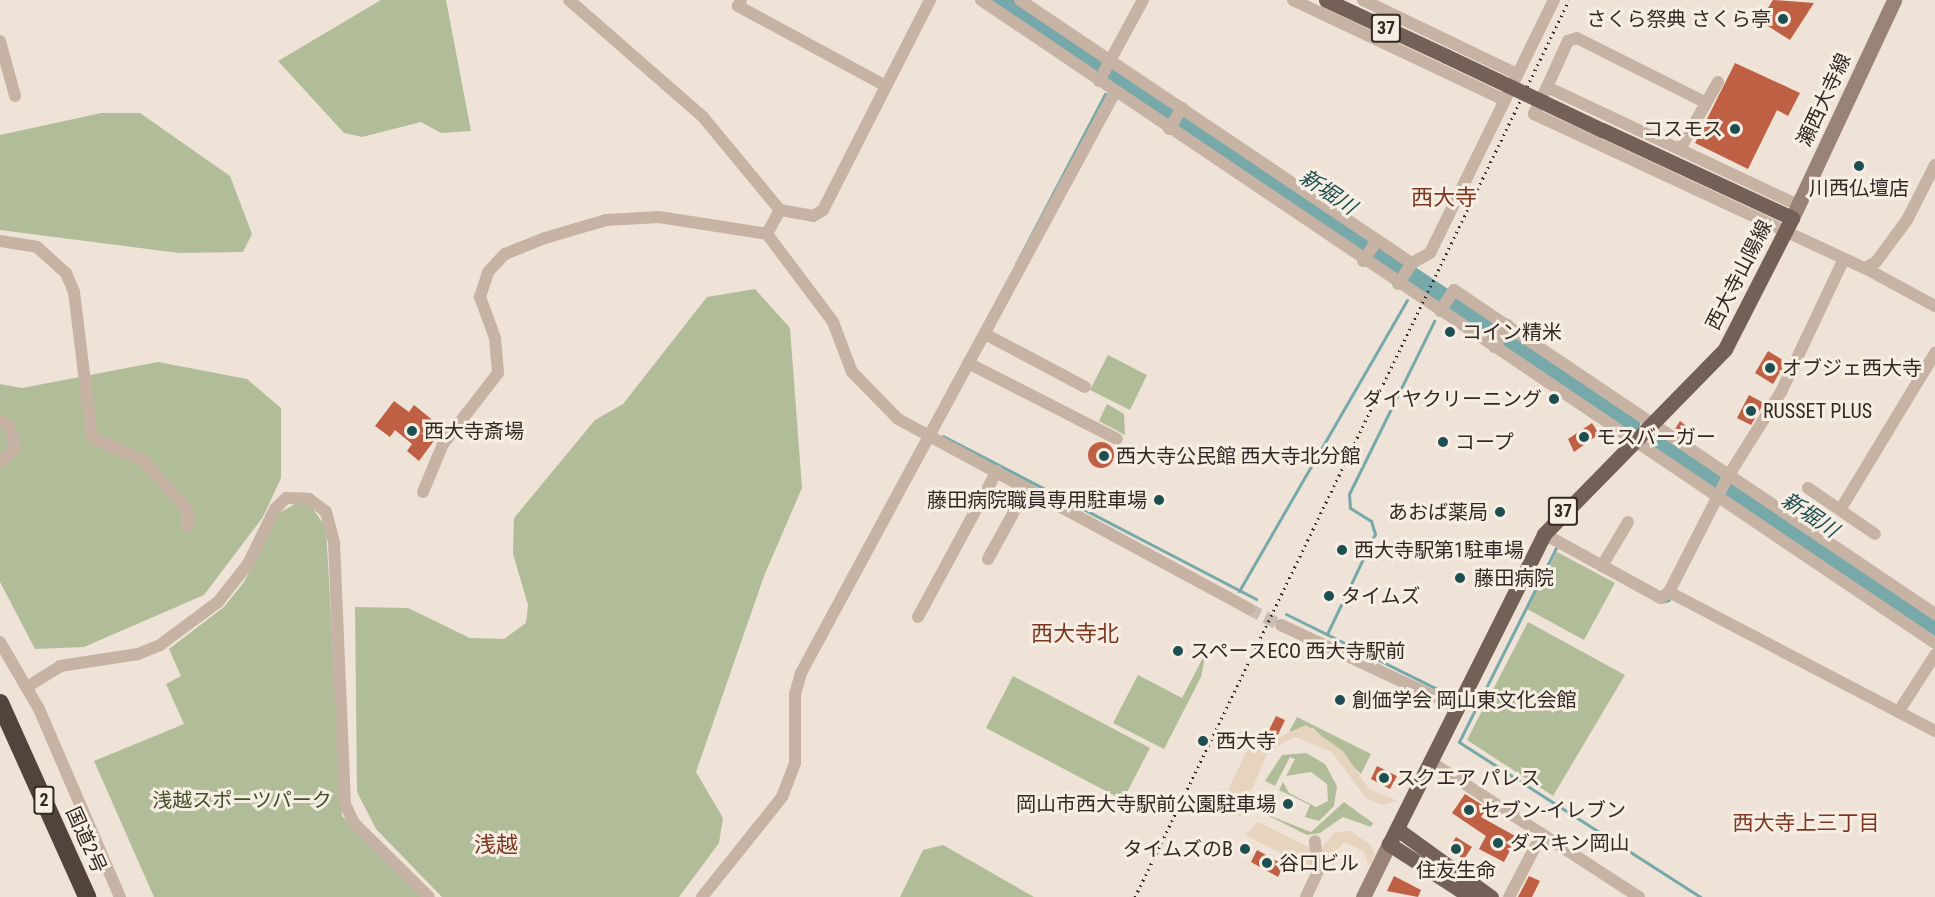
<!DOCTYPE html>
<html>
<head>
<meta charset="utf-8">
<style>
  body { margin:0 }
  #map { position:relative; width:1935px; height:897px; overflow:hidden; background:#efe3d7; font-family:"Roboto Condensed","Noto Sans JP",sans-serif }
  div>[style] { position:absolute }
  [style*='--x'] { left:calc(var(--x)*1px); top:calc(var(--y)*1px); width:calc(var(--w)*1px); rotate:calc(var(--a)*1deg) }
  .green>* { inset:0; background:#b1bd98 }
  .plaza>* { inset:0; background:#e6d4bf }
  .stream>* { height:3px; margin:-1.5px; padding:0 1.5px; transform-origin:1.5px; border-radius:1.5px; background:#78a9aa }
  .river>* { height:20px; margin:-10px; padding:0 10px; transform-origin:10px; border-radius:10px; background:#78a9aa }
  .building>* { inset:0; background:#bf6045 }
  .round { border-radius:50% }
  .street-tunnel>* { height:12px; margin-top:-6px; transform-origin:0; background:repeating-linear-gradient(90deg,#c9beb3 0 12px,transparent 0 18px) }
  .street>* { height:12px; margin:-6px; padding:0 6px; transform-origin:6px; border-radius:6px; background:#c6b3a4 }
  .secondary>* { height:15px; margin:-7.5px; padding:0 7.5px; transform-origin:7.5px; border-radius:7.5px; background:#998276 }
  .primary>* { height:15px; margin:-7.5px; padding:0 7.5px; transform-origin:7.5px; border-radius:7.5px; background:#736057 }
  .highway>* { height:18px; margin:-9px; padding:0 9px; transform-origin:9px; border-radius:9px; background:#52433d }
  .rail>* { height:3px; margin-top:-1.5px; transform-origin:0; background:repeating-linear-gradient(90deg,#322925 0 1.5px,transparent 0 6px) }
  .primary-bridge>* { height:15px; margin:-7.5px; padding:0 7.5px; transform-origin:7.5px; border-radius:7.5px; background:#736057 }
  .dots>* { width:16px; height:16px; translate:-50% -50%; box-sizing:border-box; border:3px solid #f7eee3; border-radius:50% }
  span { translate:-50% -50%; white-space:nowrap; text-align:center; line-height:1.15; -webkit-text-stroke:6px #f7eee3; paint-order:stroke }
  .shield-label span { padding:2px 4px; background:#f7eee3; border:2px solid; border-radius:4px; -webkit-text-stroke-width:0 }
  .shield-label { font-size:18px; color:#322925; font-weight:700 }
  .poi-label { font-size:20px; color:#322925 }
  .right { translate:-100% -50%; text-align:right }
  .left { translate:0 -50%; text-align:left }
  .street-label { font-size:20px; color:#322925 }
  .park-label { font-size:20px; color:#424f2a }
  .water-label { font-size:21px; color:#1d4e51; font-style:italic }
  .neighbourhood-label { font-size:21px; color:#7c3723 }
  .quarter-label { font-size:22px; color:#7c3723 }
</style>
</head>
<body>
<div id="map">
  <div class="green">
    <i style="clip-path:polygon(381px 0,446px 0,471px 131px,441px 133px,421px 122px,362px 137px,344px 133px,278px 61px)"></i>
    <i style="clip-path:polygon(101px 113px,140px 113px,230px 176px,252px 234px,243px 252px,179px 253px,0 230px,0 135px)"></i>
    <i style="clip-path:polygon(755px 289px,790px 328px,802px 488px,764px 576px,696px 772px,723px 818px,719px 843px,679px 897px,442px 897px,376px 829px,357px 792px,355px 607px,408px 608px,470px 638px,504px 639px,526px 623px,528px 605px,513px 554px,514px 518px,595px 420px,623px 404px,707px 297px)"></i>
    <i style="clip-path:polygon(1108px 355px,1147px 375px,1130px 410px,1090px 390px)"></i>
    <i style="clip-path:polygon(158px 362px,247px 379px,281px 408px,281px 478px,263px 517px,204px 595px,84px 647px,35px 649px,0 582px,0 384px,22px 388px)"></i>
    <i style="clip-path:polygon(1107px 404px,1124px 414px,1125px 435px,1099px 421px)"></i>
    <i style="clip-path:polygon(295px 504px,309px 504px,326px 527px,342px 816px,424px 897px,154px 897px,94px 761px,184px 724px,166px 684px,181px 676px,169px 649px,224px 607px,244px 582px,279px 513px)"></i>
    <i style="clip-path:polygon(1557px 552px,1615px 583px,1584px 640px,1527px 609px)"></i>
    <i style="clip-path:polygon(1528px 622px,1625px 675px,1553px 796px,1467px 740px)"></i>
    <i style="clip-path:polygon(1206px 652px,1201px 677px,1164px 749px,1113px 723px,1138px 675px,1182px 698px)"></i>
    <i style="clip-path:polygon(1013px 676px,1150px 748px,1123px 800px,986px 728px)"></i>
    <i style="clip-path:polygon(1297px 717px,1371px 754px,1361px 774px,1313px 728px,1289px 732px)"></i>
    <i style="clip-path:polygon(1306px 753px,1325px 764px,1337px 786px,1334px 806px,1319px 821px,1305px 817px,1310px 805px,1279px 790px,1283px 782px,1289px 793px,1316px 807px,1328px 801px,1327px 784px,1311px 772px,1286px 776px,1295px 759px,1290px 757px,1275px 786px,1265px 781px,1282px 755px)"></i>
    <i style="clip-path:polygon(1344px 802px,1373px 823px,1371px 827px,1343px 817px,1320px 833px,1307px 835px,1263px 813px,1311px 832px)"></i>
    <i style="clip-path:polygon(943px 845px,1034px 897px,900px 897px,923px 850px)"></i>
  </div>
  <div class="plaza">
    <i style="clip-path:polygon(1306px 725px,1343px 751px,1369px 789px,1398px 801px,1381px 805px,1365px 797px,1332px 752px,1295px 737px,1268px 751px,1240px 818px,1222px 802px,1257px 730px,1276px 738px)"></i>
    <i style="clip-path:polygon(1258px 822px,1312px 849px,1314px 870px,1245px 835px)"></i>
    <i style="clip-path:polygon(1351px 831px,1371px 845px,1375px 856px,1369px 866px,1363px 851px,1344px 842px,1322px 868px,1321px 848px,1335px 832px)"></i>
  </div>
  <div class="stream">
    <i style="--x:1016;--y:264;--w:192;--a:-62.4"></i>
    <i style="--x:1415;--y:286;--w:6;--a:-51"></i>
    <i style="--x:943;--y:436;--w:353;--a:27.5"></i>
    <i style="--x:1557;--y:546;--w:219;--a:116.6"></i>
    <i style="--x:1459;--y:742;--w:287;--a:32.7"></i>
    <i style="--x:1239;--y:591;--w:336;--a:-60"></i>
    <i style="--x:1661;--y:602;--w:8;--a:-14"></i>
    <i style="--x:1286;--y:614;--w:178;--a:26.4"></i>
    <i style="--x:1327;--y:634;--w:111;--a:-64.4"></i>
    <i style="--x:1375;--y:534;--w:14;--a:-107"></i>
    <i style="--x:1371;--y:521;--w:25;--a:-148"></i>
    <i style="--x:1350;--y:508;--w:14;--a:-94"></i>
    <i style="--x:1349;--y:494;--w:193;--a:-63.8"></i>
  </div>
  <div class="river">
    <i style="--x:999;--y:0;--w:760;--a:33.84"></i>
    <i style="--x:1659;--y:442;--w:332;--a:33.8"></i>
  </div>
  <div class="building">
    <i style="clip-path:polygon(1773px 0,1814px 3px,1790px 40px,1760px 21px)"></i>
    <i style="clip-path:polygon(1735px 63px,1800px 93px,1788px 116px,1777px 110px,1748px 169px,1695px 143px)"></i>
    <i style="clip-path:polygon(1768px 351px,1786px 362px,1773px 384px,1755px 373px)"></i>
    <i style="clip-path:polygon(1749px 395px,1764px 403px,1751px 425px,1737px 418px)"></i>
    <i style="clip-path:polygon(394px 401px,409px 412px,414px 405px,435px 422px,428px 431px,436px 438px,419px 461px,407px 451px,412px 444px,395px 430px,390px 437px,375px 426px)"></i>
    <i style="clip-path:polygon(1680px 421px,1698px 435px,1694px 442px,1675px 429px)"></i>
    <i style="clip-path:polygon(1592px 423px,1599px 434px,1574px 452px,1568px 439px)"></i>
    <i class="round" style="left:1088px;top:442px;width:26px;height:26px"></i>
    <i style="clip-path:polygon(1276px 716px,1285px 720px,1277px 737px,1268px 732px)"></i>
    <i style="clip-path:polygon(1377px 766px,1397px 776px,1390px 789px,1371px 779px)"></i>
    <i style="clip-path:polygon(1465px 794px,1487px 808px,1481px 817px,1517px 837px,1504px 862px,1479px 849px,1486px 836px,1452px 813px)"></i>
    <i style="clip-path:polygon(1456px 837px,1472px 847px,1464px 859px,1448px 850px)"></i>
    <i style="clip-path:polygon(1257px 850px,1284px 865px,1278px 877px,1251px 862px)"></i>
    <i style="clip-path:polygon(1394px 876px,1421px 890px,1418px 897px,1387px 891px)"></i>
    <i style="clip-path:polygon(1529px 876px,1540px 881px,1532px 897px,1518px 897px)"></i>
  </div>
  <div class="street-tunnel">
    <i style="--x:1249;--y:609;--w:36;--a:27"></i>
  </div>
  <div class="street">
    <i style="--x:569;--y:0;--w:178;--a:41.1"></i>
    <i style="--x:703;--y:117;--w:121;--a:50.4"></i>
    <i style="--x:780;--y:210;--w:34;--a:10"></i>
    <i style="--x:813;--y:216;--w:12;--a:-31"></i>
    <i style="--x:823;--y:210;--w:236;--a:-63"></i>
    <i style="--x:741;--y:0;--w:7;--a:117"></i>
    <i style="--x:738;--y:6;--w:168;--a:28.4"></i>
    <i style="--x:981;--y:0;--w:1150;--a:33.98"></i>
    <i style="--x:1020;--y:0;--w:472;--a:33.9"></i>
    <i style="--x:1293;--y:0;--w:234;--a:25.3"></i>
    <i style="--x:1363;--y:0;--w:171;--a:25.7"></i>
    <i style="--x:0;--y:41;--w:57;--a:74.7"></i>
    <i style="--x:1099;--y:81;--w:92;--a:-61.5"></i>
    <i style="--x:1547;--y:87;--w:51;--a:-65.5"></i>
    <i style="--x:1568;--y:41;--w:9;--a:-18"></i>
    <i style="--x:1577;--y:38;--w:144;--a:26.7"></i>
    <i style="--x:1169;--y:129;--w:25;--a:-58"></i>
    <i style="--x:1680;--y:149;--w:77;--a:-60.4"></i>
    <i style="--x:1798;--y:205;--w:277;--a:-154.8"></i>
    <i style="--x:1547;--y:87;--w:30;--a:116"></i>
    <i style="--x:1534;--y:114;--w:365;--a:25"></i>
    <i style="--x:1865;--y:268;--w:80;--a:28.5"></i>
    <i style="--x:767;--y:234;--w:27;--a:-62"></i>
    <i style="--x:0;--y:241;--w:37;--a:9"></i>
    <i style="--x:37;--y:247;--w:39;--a:42"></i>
    <i style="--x:66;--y:273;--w:21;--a:67"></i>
    <i style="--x:74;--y:292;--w:147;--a:83"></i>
    <i style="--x:92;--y:438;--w:56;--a:23.3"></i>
    <i style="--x:143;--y:460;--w:66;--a:48.1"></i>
    <i style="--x:187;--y:509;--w:17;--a:90"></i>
    <i style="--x:1363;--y:261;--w:25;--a:-56"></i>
    <i style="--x:1865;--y:268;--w:13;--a:-29"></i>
    <i style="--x:1876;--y:262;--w:52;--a:-53.6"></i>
    <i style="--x:1907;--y:220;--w:62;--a:-63"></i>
    <i style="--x:1398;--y:284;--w:25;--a:-56"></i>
    <i style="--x:1412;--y:263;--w:21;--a:-29"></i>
    <i style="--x:1430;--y:253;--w:282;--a:-63.9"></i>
    <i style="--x:1440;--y:311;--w:25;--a:-56"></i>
    <i style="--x:1454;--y:290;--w:580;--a:33.96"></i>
    <i style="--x:985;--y:334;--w:113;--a:27.9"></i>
    <i style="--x:1494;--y:347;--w:26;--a:-58"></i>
    <i style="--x:968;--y:363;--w:167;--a:27"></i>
    <i style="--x:0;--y:420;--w:12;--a:35"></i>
    <i style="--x:10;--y:427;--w:22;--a:77"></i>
    <i style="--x:15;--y:448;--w:21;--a:135"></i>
    <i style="--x:1808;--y:488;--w:81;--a:34.5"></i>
    <i style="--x:423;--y:492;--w:52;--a:-67.4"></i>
    <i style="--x:443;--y:444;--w:90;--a:-52.2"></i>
    <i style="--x:498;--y:373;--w:35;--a:-95"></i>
    <i style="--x:495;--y:338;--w:44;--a:-110.1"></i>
    <i style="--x:480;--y:297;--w:26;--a:-72"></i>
    <i style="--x:488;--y:272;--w:25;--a:-47"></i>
    <i style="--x:505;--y:254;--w:43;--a:-21.8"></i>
    <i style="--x:545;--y:238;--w:64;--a:-16.4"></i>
    <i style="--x:606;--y:220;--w:53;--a:-3.2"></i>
    <i style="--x:659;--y:217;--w:109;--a:8.9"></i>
    <i style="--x:767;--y:234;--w:110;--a:53.1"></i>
    <i style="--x:833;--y:322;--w:53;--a:69.2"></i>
    <i style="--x:852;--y:372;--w:66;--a:45.6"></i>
    <i style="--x:898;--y:419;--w:399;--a:28.4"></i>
    <i style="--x:1840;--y:510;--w:184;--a:-58.8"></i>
    <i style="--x:1544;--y:534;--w:133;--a:28.7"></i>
    <i style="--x:1661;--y:598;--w:10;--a:-37"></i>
    <i style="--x:1669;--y:592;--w:300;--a:27.6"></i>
    <i style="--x:988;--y:559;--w:81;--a:-61.2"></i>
    <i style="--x:1602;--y:566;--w:51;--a:-59.4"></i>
    <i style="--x:1669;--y:592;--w:128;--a:-63"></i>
    <i style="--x:1727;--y:478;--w:102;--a:-57.9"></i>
    <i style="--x:1781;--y:392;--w:147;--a:-64.7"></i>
    <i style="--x:918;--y:617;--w:166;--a:-61.6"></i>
    <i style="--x:1281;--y:625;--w:194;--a:25"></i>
    <i style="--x:0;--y:642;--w:78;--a:59.8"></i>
    <i style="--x:39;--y:709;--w:205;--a:66.7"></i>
    <i style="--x:27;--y:687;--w:39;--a:-32"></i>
    <i style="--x:60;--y:666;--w:79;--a:-8.7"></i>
    <i style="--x:138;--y:654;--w:24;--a:-22"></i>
    <i style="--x:160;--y:645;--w:72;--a:-36.6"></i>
    <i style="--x:218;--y:602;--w:48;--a:-51.7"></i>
    <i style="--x:248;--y:564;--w:61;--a:-63.9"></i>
    <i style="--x:275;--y:509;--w:16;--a:-45"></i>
    <i style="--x:286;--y:498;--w:23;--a:2"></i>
    <i style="--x:309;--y:499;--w:21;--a:37"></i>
    <i style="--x:326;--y:512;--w:31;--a:75"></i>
    <i style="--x:334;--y:542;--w:262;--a:87.6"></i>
    <i style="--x:345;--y:804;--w:21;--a:65"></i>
    <i style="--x:354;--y:823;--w:105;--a:44.6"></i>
    <i style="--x:1899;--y:711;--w:67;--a:-57.3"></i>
    <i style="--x:1431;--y:762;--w:248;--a:33"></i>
    <i style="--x:702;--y:897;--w:128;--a:-51.3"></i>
    <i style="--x:782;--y:797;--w:36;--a:-69"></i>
    <i style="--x:795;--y:763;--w:69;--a:-90"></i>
    <i style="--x:795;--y:694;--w:22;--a:-74"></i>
    <i style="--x:801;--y:673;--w:660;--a:-61.61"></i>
    <i style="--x:1306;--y:897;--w:29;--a:-65"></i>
    <i style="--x:1318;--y:871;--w:30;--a:-96"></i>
    <i style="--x:1509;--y:897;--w:71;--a:-62.4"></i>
  </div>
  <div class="secondary">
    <i style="--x:1792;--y:218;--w:241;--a:-64.9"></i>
    <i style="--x:1363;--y:897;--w:59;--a:-63.9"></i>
  </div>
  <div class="primary">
    <i style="--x:1326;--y:0;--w:132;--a:25"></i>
    <i style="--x:1397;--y:829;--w:116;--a:35.9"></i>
    <i style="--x:1471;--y:897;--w:98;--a:-147.1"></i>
    <i style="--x:1389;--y:844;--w:347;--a:-63.4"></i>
    <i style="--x:1544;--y:534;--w:259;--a:-45.6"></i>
    <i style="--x:1725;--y:349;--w:147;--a:-62.9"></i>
    <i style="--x:1792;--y:218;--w:209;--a:-155.1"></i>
  </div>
  <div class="highway">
    <i style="--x:0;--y:703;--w:213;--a:65.8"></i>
  </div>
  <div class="rail">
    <i style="--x:1135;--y:897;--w:996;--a:-64.18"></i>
  </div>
  <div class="primary-bridge">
    <i style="--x:1446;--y:56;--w:173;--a:25.4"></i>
  </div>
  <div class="dots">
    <i style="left:1783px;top:19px;background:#1d4e51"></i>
    <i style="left:1735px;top:129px;background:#1d4e51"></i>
    <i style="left:1859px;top:166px;background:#1d4e51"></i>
    <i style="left:1450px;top:332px;background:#1d4e51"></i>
    <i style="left:1770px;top:368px;background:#1d4e51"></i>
    <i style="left:1554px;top:399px;background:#1d4e51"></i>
    <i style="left:1751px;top:411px;background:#1d4e51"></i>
    <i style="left:412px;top:431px;background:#1d4e51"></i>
    <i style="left:1584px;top:437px;background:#1d4e51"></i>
    <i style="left:1443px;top:442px;background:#1d4e51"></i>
    <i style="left:1104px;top:456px;background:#1d4e51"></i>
    <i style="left:1159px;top:500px;background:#1d4e51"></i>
    <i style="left:1500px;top:512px;background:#1d4e51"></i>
    <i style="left:1342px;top:550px;background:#1d4e51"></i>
    <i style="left:1460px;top:578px;background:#1d4e51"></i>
    <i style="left:1329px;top:596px;background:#1d4e51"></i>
    <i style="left:1178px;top:651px;background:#1d4e51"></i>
    <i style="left:1340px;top:700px;background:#1d4e51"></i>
    <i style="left:1203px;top:741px;background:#1d4e51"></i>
    <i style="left:1384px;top:778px;background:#1d4e51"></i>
    <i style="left:1288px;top:804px;background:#1d4e51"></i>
    <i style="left:1469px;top:810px;background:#1d4e51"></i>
    <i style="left:1498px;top:843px;background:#1d4e51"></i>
    <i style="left:1245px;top:849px;background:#1d4e51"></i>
    <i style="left:1456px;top:849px;background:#1d4e51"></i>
    <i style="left:1267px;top:863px;background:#1d4e51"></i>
  </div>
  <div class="shield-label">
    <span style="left:1386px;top:28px">37</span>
    <span style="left:1563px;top:511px">37</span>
    <span style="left:44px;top:800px">2</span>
  </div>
  <div class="poi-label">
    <span class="right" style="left:1771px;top:19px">さくら祭典 さくら亭</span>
    <span class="right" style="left:1723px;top:129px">コスモス</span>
    <span style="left:1859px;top:188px">川西仏壇店</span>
    <span class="left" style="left:1462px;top:332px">コイン精米</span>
    <span class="left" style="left:1782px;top:368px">オブジェ西大寺</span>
    <span class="right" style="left:1542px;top:399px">ダイヤクリーニング</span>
    <span class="left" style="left:1763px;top:411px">RUSSET PLUS</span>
    <span class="left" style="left:424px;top:431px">西大寺斎場</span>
    <span class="left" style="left:1596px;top:437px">モスバーガー</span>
    <span class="left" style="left:1455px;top:442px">コープ</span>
    <span class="left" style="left:1116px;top:456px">西大寺公民館 西大寺北分館</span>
    <span class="right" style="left:1147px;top:500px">藤田病院職員専用駐車場</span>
    <span class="right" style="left:1488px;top:512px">あおば薬局</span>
    <span class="left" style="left:1354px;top:550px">西大寺駅第1駐車場</span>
    <span class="left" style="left:1474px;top:578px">藤田病院</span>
    <span class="left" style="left:1341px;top:596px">タイムズ</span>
    <span class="left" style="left:1190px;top:651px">スペースECO 西大寺駅前</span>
    <span class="left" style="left:1352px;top:700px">創価学会 岡山東文化会館</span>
    <span class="left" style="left:1216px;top:741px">西大寺</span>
    <span class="left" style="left:1396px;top:778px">スクエア パレス</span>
    <span class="right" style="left:1276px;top:804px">岡山市西大寺駅前公園駐車場</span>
    <span class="left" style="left:1481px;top:810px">セブン-イレブン</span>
    <span class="left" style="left:1510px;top:843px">ダスキン岡山</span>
    <span class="right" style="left:1233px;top:849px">タイムズのB</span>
    <span class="left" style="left:1279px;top:863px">谷口ビル</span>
    <span style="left:1456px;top:870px">住友生命</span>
  </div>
  <div class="street-label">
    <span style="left:1824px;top:100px;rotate:-65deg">瀬西大寺線</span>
    <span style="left:1739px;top:275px;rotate:-63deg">西大寺山陽線</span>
    <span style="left:86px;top:840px;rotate:66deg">国道2号</span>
  </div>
  <div class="park-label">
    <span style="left:242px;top:800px">浅越スポーツパーク</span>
  </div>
  <div class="water-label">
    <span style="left:1328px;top:192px;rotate:34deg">新堀川</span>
    <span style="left:1810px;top:515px;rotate:34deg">新堀川</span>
  </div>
  <div class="neighbourhood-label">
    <span style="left:1806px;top:823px">西大寺上三丁目</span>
  </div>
  <div class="quarter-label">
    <span style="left:1444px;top:198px">西大寺</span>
    <span style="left:1075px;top:634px">西大寺北</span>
    <span style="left:496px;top:845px">浅越</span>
  </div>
</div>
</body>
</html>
